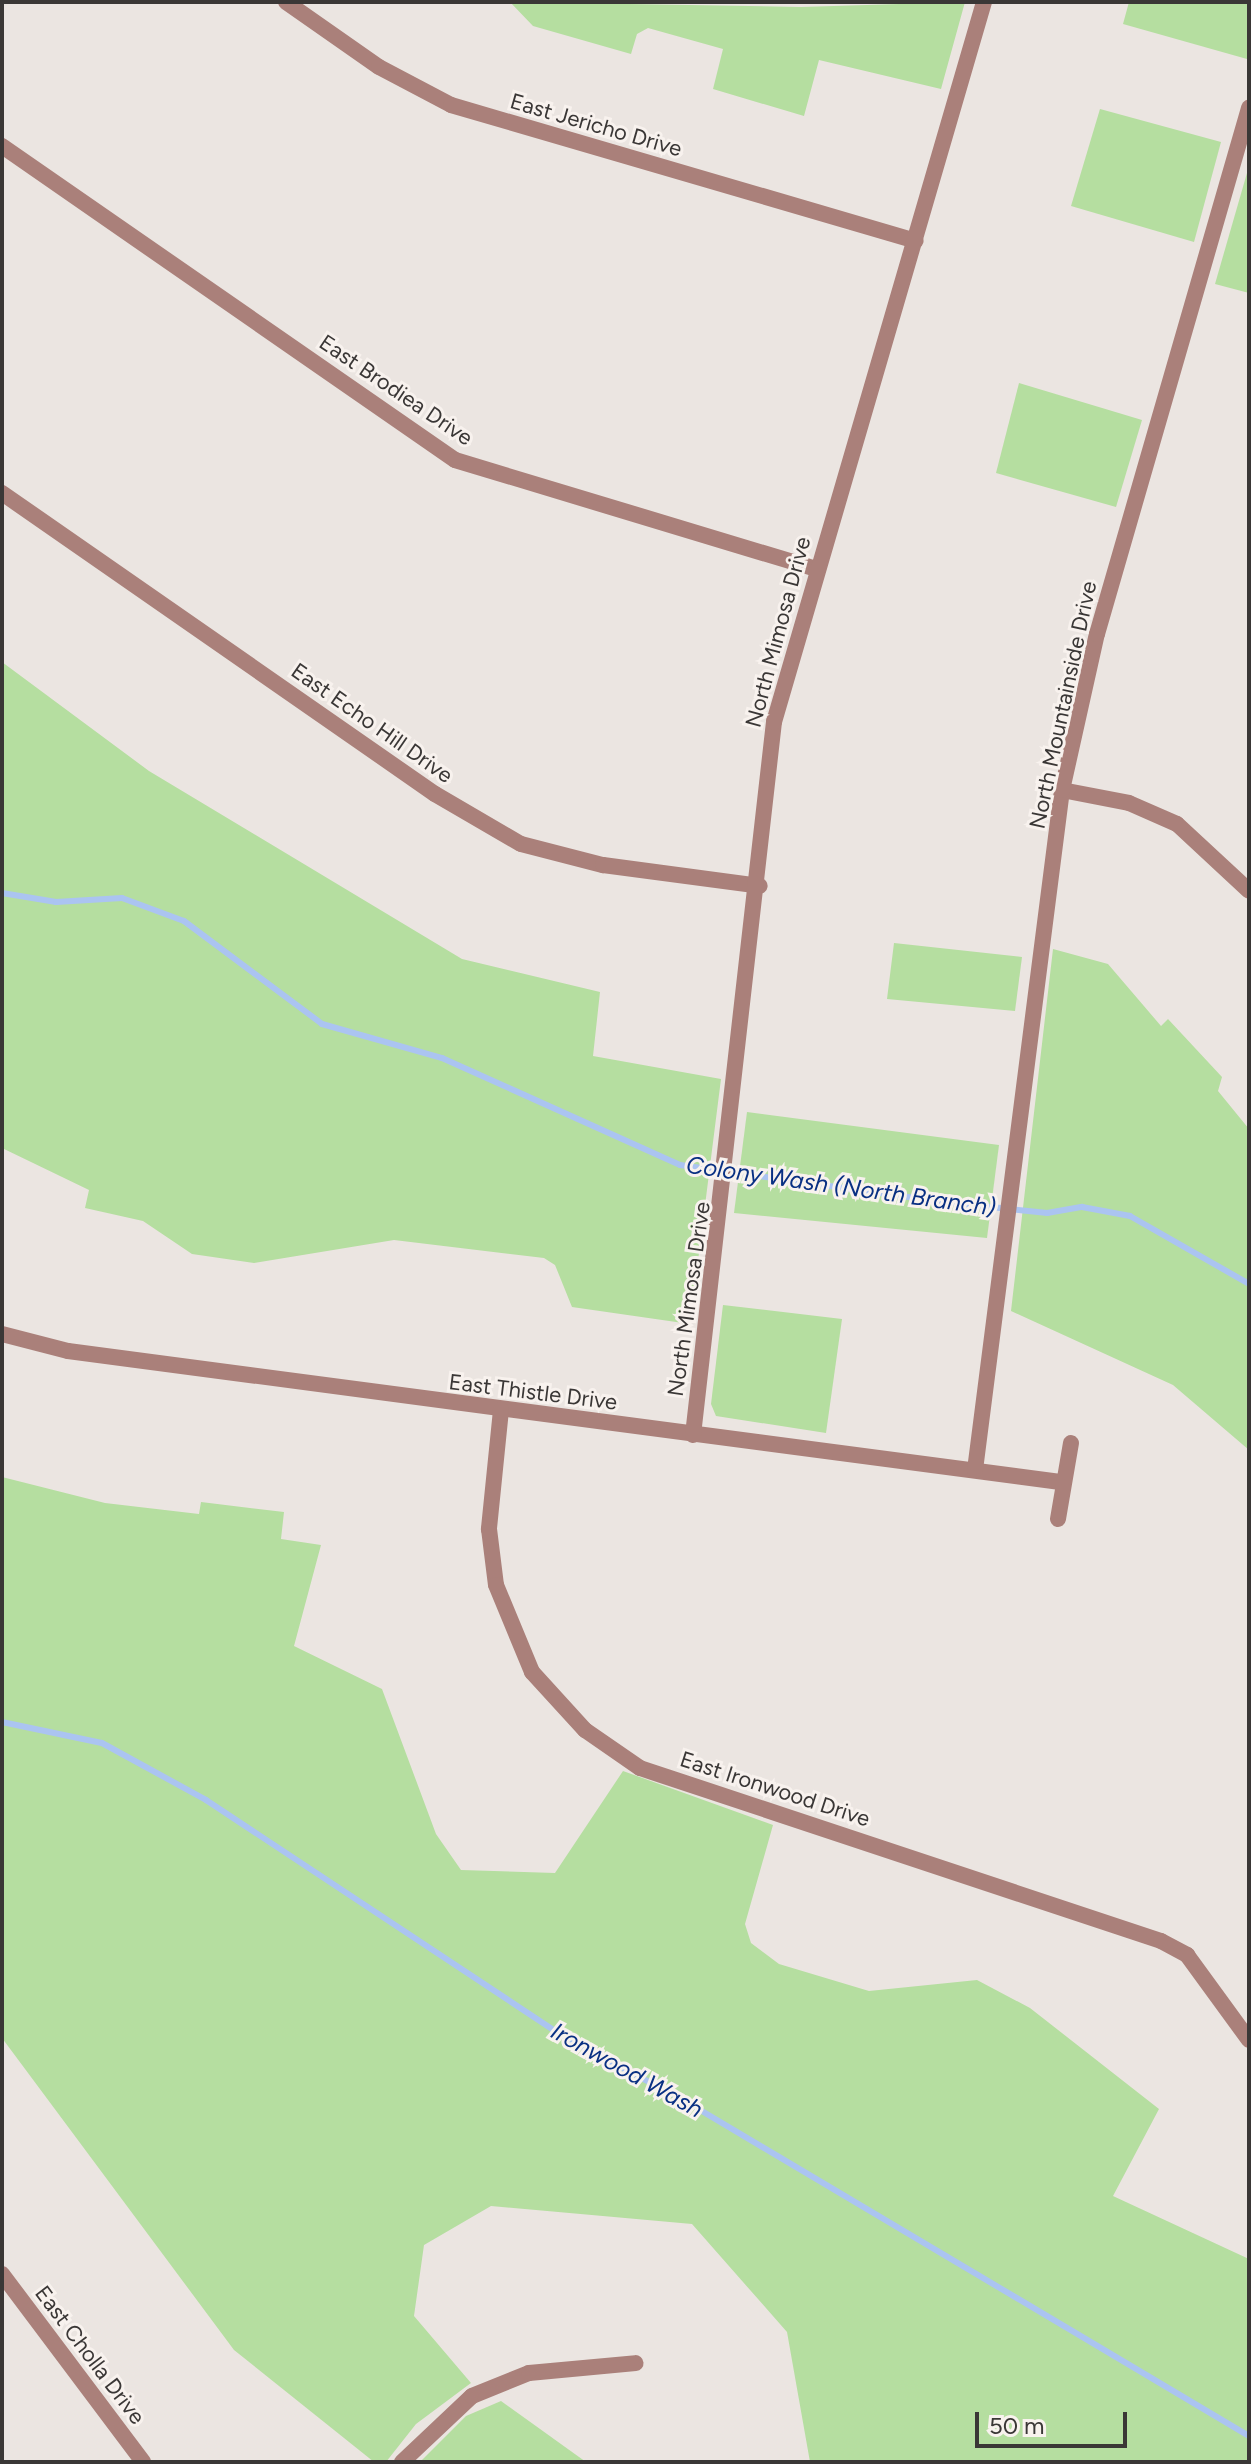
<!DOCTYPE html>
<html>
<head>
<meta charset="utf-8">
<style>
  body { margin:0 }
  #map { position:relative; width:1251px; height:2464px; overflow:hidden; background:#ebe5e1; font-family:Figtree,sans-serif }
  div>[style] { position:absolute }
  [style*='--x'] { left:calc(var(--x)*1px); top:calc(var(--y)*1px); width:calc(var(--w)*1px); rotate:calc(var(--a)*1deg) }
  .green>* { inset:0; background:#b5dea0 }
  .stream>* { height:6px; margin:-3px; padding:0 3px; transform-origin:3px; border-radius:3px; background:#abc4f1 }
  .minor>* { height:16px; margin:-8px; padding:0 8px; transform-origin:8px; border-radius:8px; background:#aa807a }
  span { translate:-50% -50%; white-space:nowrap; text-align:center; line-height:1.15; -webkit-text-stroke:6px #f8f2ee; paint-order:stroke }
  .street-label { font-size:22px; color:#3a3736 }
  .water-label { font-size:24px; color:#093083; font-style:italic }
  .frame { position:absolute; inset:0; border:4px solid #3a3736; pointer-events:none }
  .scale { position:absolute; left:975px; top:2412px; width:152px; height:36px; box-sizing:border-box; border:4px solid #3a3736; border-top:0; padding-left:10px; font-size:24px; line-height:28px; white-space:nowrap; color:#3a3736; -webkit-text-stroke:6px #f8f2ee; paint-order:stroke }
</style>
</head>
<body>
<div id="map">
  <div class="green">
    <i style="clip-path:polygon(510px 2px,801px 7px,965px 2px,941px 89px,819px 60px,804px 116px,713px 89px,723px 49px,648px 28px,637px 34px,631px 54px,533px 26px)"></i>
    <i style="clip-path:polygon(1129px 2px,1249px 2px,1247px 59px,1123px 24px)"></i>
    <i style="clip-path:polygon(1100px 109px,1221px 142px,1194px 242px,1071px 206px)"></i>
    <i style="clip-path:polygon(1249px 166px,1249px 293px,1215px 284px)"></i>
    <i style="clip-path:polygon(1019px 383px,1142px 420px,1116px 507px,996px 473px)"></i>
    <i style="clip-path:polygon(2px 662px,149px 771px,462px 959px,600px 992px,593px 1056px,721px 1079px,690px 1324px,572px 1307px,555px 1265px,544px 1258px,394px 1240px,254px 1263px,192px 1254px,143px 1221px,85px 1208px,89px 1190px,2px 1148px)"></i>
    <i style="clip-path:polygon(894px 943px,1022px 957px,1015px 1011px,887px 999px)"></i>
    <i style="clip-path:polygon(1053px 949px,1108px 964px,1161px 1026px,1168px 1019px,1222px 1077px,1218px 1091px,1249px 1129px,1249px 1450px,1173px 1385px,1011px 1311px)"></i>
    <i style="clip-path:polygon(747px 1112px,999px 1145px,987px 1238px,734px 1213px)"></i>
    <i style="clip-path:polygon(723px 1305px,842px 1319px,826px 1433px,716px 1416px,711px 1404px)"></i>
    <i style="clip-path:polygon(2px 1477px,105px 1503px,199px 1514px,201px 1502px,284px 1512px,281px 1539px,321px 1545px,294px 1646px,382px 1689px,436px 1834px,461px 1870px,555px 1873px,623px 1771px,773px 1825px,745px 1924px,751px 1943px,779px 1964px,869px 1991px,977px 1980px,1030px 2008px,1159px 2109px,1113px 2196px,1249px 2259px,1249px 2462px,810px 2462px,787px 2332px,692px 2224px,491px 2206px,424px 2245px,414px 2316px,471px 2383px,416px 2424px,386px 2462px,374px 2462px,234px 2350px,2px 2038px)"></i>
    <i style="clip-path:polygon(501px 2401px,586px 2462px,420px 2462px,466px 2416px)"></i>
  </div>
  <div class="stream">
    <i style="--x:2;--y:893;--w:55;--a:9.5"></i>
    <i style="--x:56;--y:902;--w:66;--a:-3.5"></i>
    <i style="--x:122;--y:898;--w:66;--a:20.4"></i>
    <i style="--x:184;--y:921;--w:172;--a:36.7"></i>
    <i style="--x:322;--y:1024;--w:125;--a:15.8"></i>
    <i style="--x:442;--y:1058;--w:261;--a:24.2"></i>
    <i style="--x:680;--y:1165;--w:266;--a:8"></i>
    <i style="--x:943;--y:1202;--w:105;--a:6"></i>
    <i style="--x:1047;--y:1213;--w:36;--a:-10"></i>
    <i style="--x:1082;--y:1207;--w:49;--a:10.6"></i>
    <i style="--x:1130;--y:1216;--w:137;--a:29.7"></i>
    <i style="--x:2;--y:1722;--w:102;--a:11.9"></i>
    <i style="--x:102;--y:1743;--w:119;--a:28.7"></i>
    <i style="--x:206;--y:1800;--w:439;--a:33.5"></i>
    <i style="--x:572;--y:2042;--w:122;--a:27.4"></i>
    <i style="--x:680;--y:2098;--w:662;--a:30.71"></i>
  </div>
  <div class="minor">
    <i style="--x:286;--y:2;--w:113;--a:35"></i>
    <i style="--x:379;--y:67;--w:81;--a:27.8"></i>
    <i style="--x:451;--y:105;--w:484;--a:16.3"></i>
    <i style="--x:2;--y:146;--w:551;--a:34.73"></i>
    <i style="--x:455;--y:460;--w:377;--a:16.8"></i>
    <i style="--x:2;--y:493;--w:527;--a:34.81"></i>
    <i style="--x:435;--y:794;--w:99;--a:30.2"></i>
    <i style="--x:521;--y:844;--w:85;--a:14.4"></i>
    <i style="--x:603;--y:865;--w:158;--a:7.6"></i>
    <i style="--x:1062;--y:790;--w:68;--a:11"></i>
    <i style="--x:1129;--y:803;--w:52;--a:23.6"></i>
    <i style="--x:1177;--y:824;--w:98;--a:42.9"></i>
    <i style="--x:2;--y:1334;--w:68;--a:14.4"></i>
    <i style="--x:68;--y:1351;--w:1001;--a:7.52"></i>
    <i style="--x:501;--y:1410;--w:120;--a:95.8"></i>
    <i style="--x:489;--y:1529;--w:56;--a:82.9"></i>
    <i style="--x:496;--y:1585;--w:94;--a:67.5"></i>
    <i style="--x:532;--y:1672;--w:79;--a:47.6"></i>
    <i style="--x:585;--y:1730;--w:67;--a:34.6"></i>
    <i style="--x:640;--y:1768;--w:549;--a:18.37"></i>
    <i style="--x:1161;--y:1941;--w:30;--a:28"></i>
    <i style="--x:1187;--y:1955;--w:105;--a:53.9"></i>
    <i style="--x:693;--y:1435;--w:718;--a:-83.52"></i>
    <i style="--x:774;--y:722;--w:750;--a:-73.74"></i>
    <i style="--x:975;--y:1470;--w:686;--a:-82.71"></i>
    <i style="--x:1062;--y:790;--w:160;--a:-77.4"></i>
    <i style="--x:1097;--y:634;--w:548;--a:-73.88"></i>
    <i style="--x:1058;--y:1519;--w:77;--a:-80.3"></i>
    <i style="--x:2;--y:2274;--w:235;--a:53.1"></i>
    <i style="--x:402;--y:2462;--w:96;--a:-43.3"></i>
    <i style="--x:472;--y:2396;--w:61;--a:-22"></i>
    <i style="--x:529;--y:2373;--w:107;--a:-5.3"></i>
  </div>
  <div class="street-label">
    <span style="left:596px;top:125px;rotate:16deg">East Jericho Drive</span>
    <span style="left:396px;top:390px;rotate:34deg">East Brodiea Drive</span>
    <span style="left:778px;top:632px;rotate:-75deg">North Mimosa Drive</span>
    <span style="left:1063px;top:705px;rotate:-78deg">North Mountainside Drive</span>
    <span style="left:372px;top:723px;rotate:35deg">East Echo Hill Drive</span>
    <span style="left:689px;top:1299px;rotate:-82deg">North Mimosa Drive</span>
    <span style="left:533px;top:1392px;rotate:7deg">East Thistle Drive</span>
    <span style="left:775px;top:1789px;rotate:18deg">East Ironwood Drive</span>
    <span style="left:90px;top:2355px;rotate:53deg">East Cholla Drive</span>
  </div>
  <div class="water-label">
    <span style="left:841px;top:1186px;rotate:8deg">Colony Wash (North Branch)</span>
    <span style="left:627px;top:2070px;rotate:29deg">Ironwood Wash</span>
  </div>
  <div class="frame"></div>
  <div class="scale">50 m</div>
</div>
</body>
</html>
